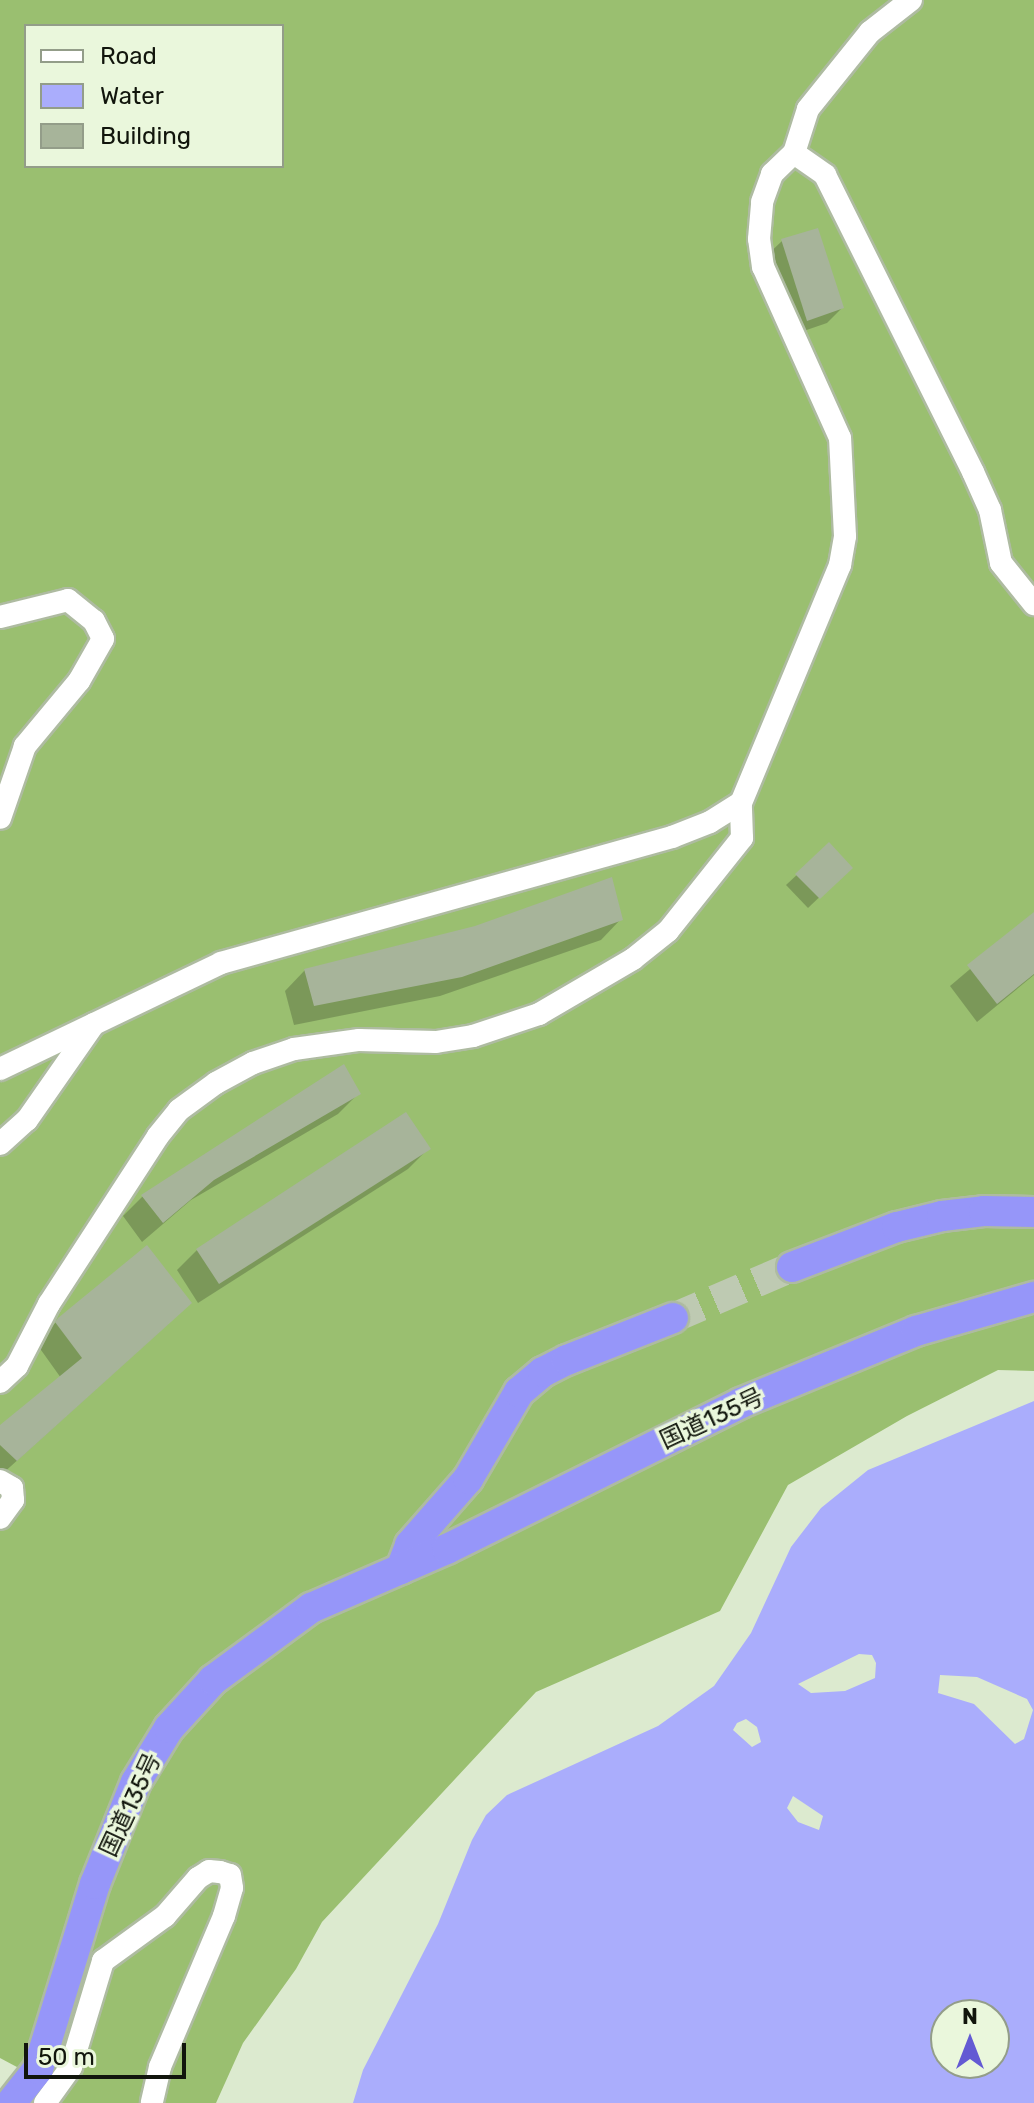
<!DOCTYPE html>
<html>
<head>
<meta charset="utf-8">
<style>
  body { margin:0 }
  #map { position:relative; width:1034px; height:2103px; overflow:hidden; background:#dceacf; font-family:Rubik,"Noto Sans JP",sans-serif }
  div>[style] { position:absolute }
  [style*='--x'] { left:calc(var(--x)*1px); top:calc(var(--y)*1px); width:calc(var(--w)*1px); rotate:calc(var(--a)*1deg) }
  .forest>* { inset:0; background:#9abf70 }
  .water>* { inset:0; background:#aaadfc }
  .shadow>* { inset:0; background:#0003 }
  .building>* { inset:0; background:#a7b49a }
  .highway-tunnel>* { height:30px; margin-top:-15px; transform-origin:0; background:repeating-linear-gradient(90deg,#becab2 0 30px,transparent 0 45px) }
  .roads { filter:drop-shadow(2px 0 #aebba1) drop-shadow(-2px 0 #aebba1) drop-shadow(0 2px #aebba1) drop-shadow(0 -2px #aebba1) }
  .minor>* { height:22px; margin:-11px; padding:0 11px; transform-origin:11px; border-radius:11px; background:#fff }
  .highway>* { height:30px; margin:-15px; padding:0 15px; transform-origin:15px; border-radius:15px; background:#9696f9 }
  span { translate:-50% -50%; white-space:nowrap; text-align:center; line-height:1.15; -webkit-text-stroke:7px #eaf7dc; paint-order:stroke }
  .street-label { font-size:24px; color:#11150c }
  .legend { position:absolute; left:24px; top:24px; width:260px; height:144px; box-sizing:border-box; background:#eaf7dc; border:2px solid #939d89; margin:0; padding:10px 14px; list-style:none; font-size:24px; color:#11150c }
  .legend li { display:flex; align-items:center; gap:16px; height:40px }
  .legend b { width:40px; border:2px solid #939d89 }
  .north { position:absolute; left:930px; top:1999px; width:80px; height:80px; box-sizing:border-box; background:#eaf7dc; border:2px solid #939d89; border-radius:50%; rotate:0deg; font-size:22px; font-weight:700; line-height:32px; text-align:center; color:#11150c }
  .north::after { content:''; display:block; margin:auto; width:28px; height:36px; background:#635ad3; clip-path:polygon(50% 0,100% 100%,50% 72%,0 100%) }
  .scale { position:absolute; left:24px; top:2043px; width:162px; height:36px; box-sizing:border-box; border:4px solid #11150c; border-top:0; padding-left:10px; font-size:24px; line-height:28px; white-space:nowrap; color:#11150c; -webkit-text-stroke:6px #eaf7dc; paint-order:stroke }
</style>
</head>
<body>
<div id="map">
  <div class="forest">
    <i style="clip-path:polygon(evenodd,0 0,1034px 0,1034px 1371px,998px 1370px,907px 1416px,788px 1485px,720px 1611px,536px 1692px,322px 1922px,296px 1969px,243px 2043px,216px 2103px,52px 2103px,62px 2091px,0 2058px,0 0,26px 26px,282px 26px,282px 166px,26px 166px,26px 26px)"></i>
  </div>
  <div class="water">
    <i style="clip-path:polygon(evenodd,1034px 1401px,1034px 2103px,353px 2103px,363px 2070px,438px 1924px,472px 1840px,486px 1815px,507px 1795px,658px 1726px,714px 1686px,751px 1633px,791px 1547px,821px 1508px,868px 1470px,1034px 1401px,859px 1654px,872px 1655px,876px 1663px,875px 1678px,845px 1691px,811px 1693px,798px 1684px,859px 1654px,1034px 1401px,940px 1675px,977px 1677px,1027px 1699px,1033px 1710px,1024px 1739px,1015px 1744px,974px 1704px,938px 1693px,940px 1675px,1034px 1401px,746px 1719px,757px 1727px,761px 1742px,752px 1747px,733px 1730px,737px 1723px,746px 1719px,1034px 1401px,793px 1796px,823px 1816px,819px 1830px,798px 1822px,787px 1808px,793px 1796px,1034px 1401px,946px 2015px,994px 2015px,994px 2063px,946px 2063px,946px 2015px)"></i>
  </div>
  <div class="shadow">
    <i style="clip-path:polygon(782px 241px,842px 308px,827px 323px,792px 335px,766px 256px)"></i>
    <i style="clip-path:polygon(829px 845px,850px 868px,808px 908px,786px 885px)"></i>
    <i style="clip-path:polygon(1034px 915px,1034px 975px,977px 1022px,950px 986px)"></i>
    <i style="clip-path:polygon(621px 919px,601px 940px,440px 996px,294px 1025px,285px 991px,305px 970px)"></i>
    <i style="clip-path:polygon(358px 1094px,338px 1114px,191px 1200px,142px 1242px,123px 1216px,143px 1196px)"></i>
    <i style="clip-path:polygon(428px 1149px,408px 1169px,198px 1303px,177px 1270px,197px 1250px)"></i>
    <i style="clip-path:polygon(59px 1319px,169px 1323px,0 1476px,0 1428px,61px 1378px,36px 1343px)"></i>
  </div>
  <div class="building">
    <i style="clip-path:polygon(818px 228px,844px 308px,807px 321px,781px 239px)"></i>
    <i style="clip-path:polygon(829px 842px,853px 868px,820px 899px,795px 874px)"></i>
    <i style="clip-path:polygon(612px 877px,623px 920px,462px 977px,314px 1006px,304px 969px,475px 926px)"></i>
    <i style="clip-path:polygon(1034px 912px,1034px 974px,997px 1004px,967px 965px)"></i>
    <i style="clip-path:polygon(344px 1064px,361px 1094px,214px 1180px,163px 1223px,141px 1195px)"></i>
    <i style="clip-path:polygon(406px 1112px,431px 1149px,219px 1284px,196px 1249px)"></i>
    <i style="clip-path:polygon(147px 1245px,192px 1303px,17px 1461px,0 1445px,0 1425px,82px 1358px,55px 1322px,58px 1318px)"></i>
  </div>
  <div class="highway-tunnel">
    <i style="--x:673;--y:1318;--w:129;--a:-23.2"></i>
  </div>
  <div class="roads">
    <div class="minor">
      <i style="--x:794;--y:153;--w:38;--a:35"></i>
      <i style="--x:825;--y:175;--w:332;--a:63.5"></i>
      <i style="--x:973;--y:472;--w:42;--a:65.9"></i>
      <i style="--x:990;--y:510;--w:54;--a:78.3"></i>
      <i style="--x:1001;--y:563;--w:53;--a:51.2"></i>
      <i style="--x:0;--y:617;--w:70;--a:-14"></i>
      <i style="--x:68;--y:600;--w:33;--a:39"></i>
      <i style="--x:94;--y:621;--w:20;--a:63"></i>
      <i style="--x:103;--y:639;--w:48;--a:119.7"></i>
      <i style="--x:79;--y:681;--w:85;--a:129.7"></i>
      <i style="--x:25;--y:746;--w:76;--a:109.1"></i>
      <i style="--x:0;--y:1069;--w:245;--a:-25.6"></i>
      <i style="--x:221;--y:963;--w:468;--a:-15.6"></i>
      <i style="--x:672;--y:837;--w:41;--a:-21.5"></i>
      <i style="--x:710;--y:822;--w:36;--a:-32"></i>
      <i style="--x:0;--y:1144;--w:36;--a:-42"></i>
      <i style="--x:27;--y:1120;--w:117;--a:-55.1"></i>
      <i style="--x:0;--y:1382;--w:23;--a:-43"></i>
      <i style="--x:17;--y:1366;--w:70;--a:-62.7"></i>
      <i style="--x:49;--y:1304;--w:200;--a:-57"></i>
      <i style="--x:158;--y:1136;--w:33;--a:-51"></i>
      <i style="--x:179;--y:1110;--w:46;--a:-36.1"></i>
      <i style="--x:216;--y:1083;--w:42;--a:-28.4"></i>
      <i style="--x:253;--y:1063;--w:43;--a:-18.9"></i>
      <i style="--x:294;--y:1049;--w:66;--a:-7.9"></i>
      <i style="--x:359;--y:1040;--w:77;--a:1.5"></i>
      <i style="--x:436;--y:1042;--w:37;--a:-9"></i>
      <i style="--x:473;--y:1036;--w:70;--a:-18.4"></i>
      <i style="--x:539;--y:1014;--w:109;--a:-30.3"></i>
      <i style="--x:633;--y:959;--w:45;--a:-38.7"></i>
      <i style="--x:668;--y:931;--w:119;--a:-51.5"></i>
      <i style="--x:742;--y:838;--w:35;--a:-92"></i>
      <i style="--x:741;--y:803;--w:258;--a:-67.4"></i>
      <i style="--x:840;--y:565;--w:29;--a:-80"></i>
      <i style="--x:845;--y:536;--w:98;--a:-92.9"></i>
      <i style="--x:840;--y:438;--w:188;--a:-114.2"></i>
      <i style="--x:763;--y:267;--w:28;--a:-98"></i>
      <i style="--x:759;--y:239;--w:37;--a:-85"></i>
      <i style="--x:762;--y:202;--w:30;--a:-70"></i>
      <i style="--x:772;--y:174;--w:30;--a:-44"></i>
      <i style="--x:794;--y:153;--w:46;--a:-72.3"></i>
      <i style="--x:808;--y:109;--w:99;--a:-51.2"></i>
      <i style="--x:870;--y:32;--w:52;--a:-38"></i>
      <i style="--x:0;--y:1481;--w:14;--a:30"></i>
      <i style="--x:12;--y:1488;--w:12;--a:85"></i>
      <i style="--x:13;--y:1500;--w:22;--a:126"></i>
      <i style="--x:45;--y:2103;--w:44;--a:-54.2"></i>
      <i style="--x:71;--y:2067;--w:111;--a:-73.2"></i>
      <i style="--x:103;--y:1961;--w:77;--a:-36"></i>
      <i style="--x:165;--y:1916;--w:50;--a:-49"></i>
      <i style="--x:198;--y:1878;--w:13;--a:-32"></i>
      <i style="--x:209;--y:1871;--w:11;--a:5"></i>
      <i style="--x:220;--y:1872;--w:10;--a:17"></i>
      <i style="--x:230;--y:1875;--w:13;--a:81"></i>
      <i style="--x:232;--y:1888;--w:29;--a:106"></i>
      <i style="--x:224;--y:1916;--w:164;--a:113"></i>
      <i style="--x:160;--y:2067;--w:37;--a:103"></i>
    </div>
    <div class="highway">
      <i style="--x:792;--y:1267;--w:112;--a:-20.9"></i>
      <i style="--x:897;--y:1227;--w:46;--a:-13.7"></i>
      <i style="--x:942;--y:1216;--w:42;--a:-6.8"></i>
      <i style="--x:984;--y:1211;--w:50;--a:1.1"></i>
      <i style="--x:401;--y:1569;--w:26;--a:-69"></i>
      <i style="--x:410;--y:1545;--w:88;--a:-48.7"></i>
      <i style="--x:468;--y:1479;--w:101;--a:-59.6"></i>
      <i style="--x:519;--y:1392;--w:31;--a:-40"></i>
      <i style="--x:543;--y:1372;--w:27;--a:-27"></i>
      <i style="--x:567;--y:1360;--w:114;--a:-21.6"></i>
      <i style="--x:11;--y:2103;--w:43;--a:-51.5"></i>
      <i style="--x:38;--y:2069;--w:194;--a:-72.9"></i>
      <i style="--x:95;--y:1884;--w:110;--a:-68.1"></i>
      <i style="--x:136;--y:1782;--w:63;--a:-58.6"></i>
      <i style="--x:169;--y:1728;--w:65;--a:-47.5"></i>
      <i style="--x:213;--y:1680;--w:122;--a:-36.3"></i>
      <i style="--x:311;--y:1608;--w:148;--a:-23.5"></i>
      <i style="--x:447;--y:1549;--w:328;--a:-26.4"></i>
      <i style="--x:741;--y:1403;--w:189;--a:-22.4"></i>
      <i style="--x:916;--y:1331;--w:123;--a:-16.1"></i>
    </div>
  </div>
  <div class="street-label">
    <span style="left:712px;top:1419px;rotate:-25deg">国道135号</span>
    <span style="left:131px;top:1805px;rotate:-65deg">国道135号</span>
  </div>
  <ul class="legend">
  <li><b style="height:10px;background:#fff"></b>Road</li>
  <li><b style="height:22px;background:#aaadfc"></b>Water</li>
  <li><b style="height:22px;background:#a7b49a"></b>Building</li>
  </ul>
  <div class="north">N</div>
  <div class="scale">50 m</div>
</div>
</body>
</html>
